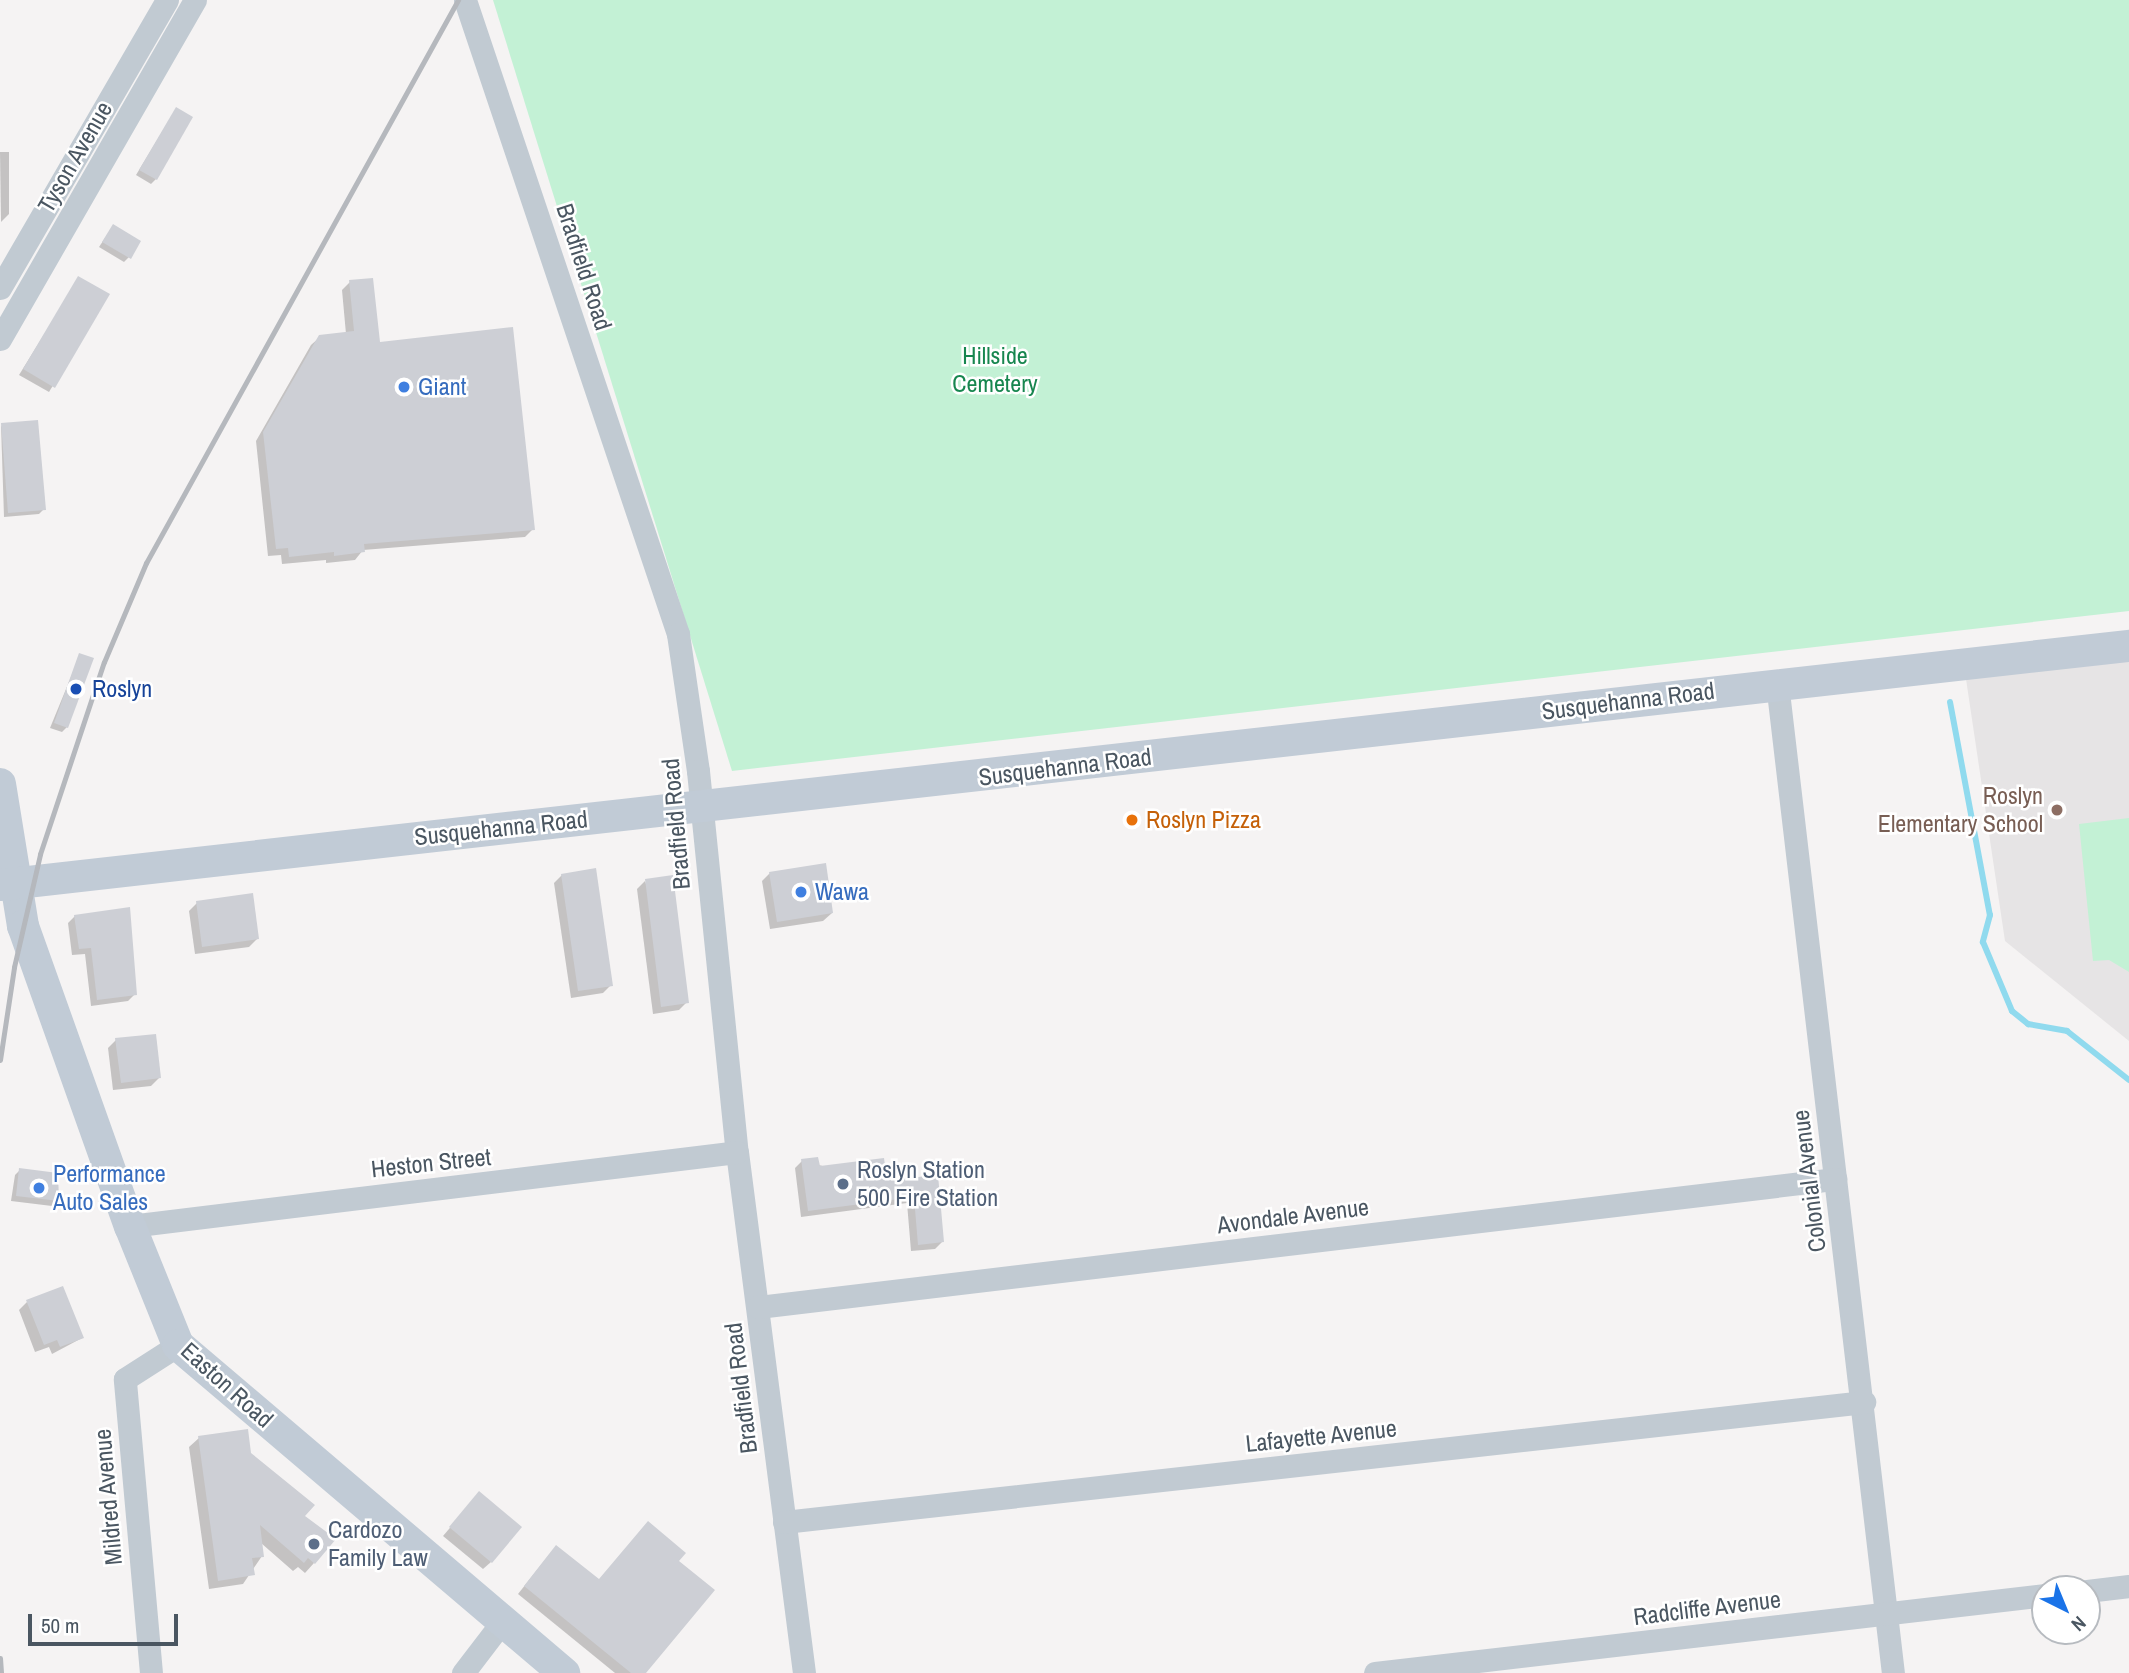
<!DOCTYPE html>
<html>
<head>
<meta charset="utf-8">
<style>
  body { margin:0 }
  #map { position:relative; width:2129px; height:1673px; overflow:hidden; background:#f5f3f3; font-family:"Archivo Narrow",sans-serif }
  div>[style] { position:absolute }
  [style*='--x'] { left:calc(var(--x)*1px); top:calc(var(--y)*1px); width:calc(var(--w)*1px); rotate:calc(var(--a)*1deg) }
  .education>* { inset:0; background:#e6e4e5 }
  .green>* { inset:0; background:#c3f1d5 }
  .shadow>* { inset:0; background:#0003 }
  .stream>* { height:6px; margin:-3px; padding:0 3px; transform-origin:3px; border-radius:3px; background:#90daee }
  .building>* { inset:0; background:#cdcfd5 }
  .minor>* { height:23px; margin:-11.5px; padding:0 11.5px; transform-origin:11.5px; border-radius:11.5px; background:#c1cad2 }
  .secondary>* { height:32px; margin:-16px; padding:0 16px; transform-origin:16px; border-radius:16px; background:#c1cbd6 }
  .rail>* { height:5px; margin:-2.5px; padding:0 2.5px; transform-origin:2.5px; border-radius:2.5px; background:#b5b8bd }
  .dots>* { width:19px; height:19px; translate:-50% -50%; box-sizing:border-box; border:4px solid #fff; border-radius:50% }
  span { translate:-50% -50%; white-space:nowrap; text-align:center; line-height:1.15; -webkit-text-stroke:5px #fff; paint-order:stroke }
  .street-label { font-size:24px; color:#4a5661 }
  .park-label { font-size:24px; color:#17864f }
  .shop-label { font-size:24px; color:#366cbe }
  .left { translate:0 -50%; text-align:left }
  .transit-label { font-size:24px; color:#164399 }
  .education-label { font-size:24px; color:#785e54 }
  .right { translate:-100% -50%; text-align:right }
  .food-label { font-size:24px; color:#c56008 }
  .service-label { font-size:24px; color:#4e5e75 }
  .north { position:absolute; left:2031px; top:1575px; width:70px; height:70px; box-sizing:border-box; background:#fff; border:2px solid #b7bbc0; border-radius:50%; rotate:137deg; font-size:19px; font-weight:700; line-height:28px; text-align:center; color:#4a5661 }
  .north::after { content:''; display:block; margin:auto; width:24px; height:32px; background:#1a73e8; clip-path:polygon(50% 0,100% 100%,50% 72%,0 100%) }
  .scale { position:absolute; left:28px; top:1614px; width:150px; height:32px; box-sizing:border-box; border:4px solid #4a5661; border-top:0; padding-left:9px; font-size:21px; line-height:24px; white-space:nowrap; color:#4a5661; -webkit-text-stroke:5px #fff; paint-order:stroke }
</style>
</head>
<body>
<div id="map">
  <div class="education">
    <i style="clip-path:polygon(2129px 660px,2129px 1041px,2005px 941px,1966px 679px)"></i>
  </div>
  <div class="green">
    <i style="clip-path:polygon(493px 0,2129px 0,2129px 611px,732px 771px)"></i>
    <i style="clip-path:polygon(2129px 818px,2129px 972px,2109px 960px,2093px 961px,2079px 824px)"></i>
  </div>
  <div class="shadow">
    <i style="clip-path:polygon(176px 109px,156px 179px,151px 184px,136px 175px)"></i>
    <i style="clip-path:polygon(0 152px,9px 152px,9px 214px,1px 222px)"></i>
    <i style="clip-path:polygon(113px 226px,129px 257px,124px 262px,99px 247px)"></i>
    <i style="clip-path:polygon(79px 278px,108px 295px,49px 392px,19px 375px)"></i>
    <i style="clip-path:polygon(350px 282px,379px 344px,533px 529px,525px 537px,363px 550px,355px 560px,326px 563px,326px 560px,282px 564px,281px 555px,268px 556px,256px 441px,311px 345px,320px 337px,346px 334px,342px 290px)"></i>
    <i style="clip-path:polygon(1px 425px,44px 509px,39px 514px,4px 517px)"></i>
    <i style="clip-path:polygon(80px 655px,67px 727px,62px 732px,50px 728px)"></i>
    <i style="clip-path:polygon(770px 873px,832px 913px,823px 921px,770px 929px,762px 881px)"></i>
    <i style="clip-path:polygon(562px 875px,611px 985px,603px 993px,571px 998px,554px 883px)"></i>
    <i style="clip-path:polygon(645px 881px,687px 1002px,679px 1010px,653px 1014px,637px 889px)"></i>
    <i style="clip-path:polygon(197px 903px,257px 939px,249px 947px,195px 954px,189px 911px)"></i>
    <i style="clip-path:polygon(129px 909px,135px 994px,128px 1001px,91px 1006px,85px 954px,72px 955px,68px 923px,75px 916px)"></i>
    <i style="clip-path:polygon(116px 1040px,159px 1078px,151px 1086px,113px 1090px,108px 1048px)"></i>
    <i style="clip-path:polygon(802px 1161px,885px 1181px,937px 1177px,942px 1242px,935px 1249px,911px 1251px,907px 1203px,801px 1217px,795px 1168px)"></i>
    <i style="clip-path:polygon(20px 1170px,57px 1201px,52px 1206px,11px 1201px,15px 1175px)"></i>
    <i style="clip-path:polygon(27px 1302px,82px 1338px,52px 1354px,49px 1347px,35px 1352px,19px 1310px)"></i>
    <i style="clip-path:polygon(199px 1438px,249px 1454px,303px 1517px,314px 1563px,305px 1573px,298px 1567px,293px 1571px,261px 1543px,262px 1556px,243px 1584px,209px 1589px,189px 1447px)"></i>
    <i style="clip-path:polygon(472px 1502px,491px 1562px,483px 1569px,443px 1536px)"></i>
    <i style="clip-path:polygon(549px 1555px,599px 1581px,644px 1673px,615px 1673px,518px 1594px)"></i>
  </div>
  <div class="stream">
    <i style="--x:1950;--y:702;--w:217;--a:79.4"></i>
    <i style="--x:1990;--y:915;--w:28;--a:105"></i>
    <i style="--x:1983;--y:942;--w:75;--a:67.2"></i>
    <i style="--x:2012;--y:1011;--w:21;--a:39"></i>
    <i style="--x:2028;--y:1024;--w:40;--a:10"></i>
    <i style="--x:2067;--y:1031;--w:79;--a:38.3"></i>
  </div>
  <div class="building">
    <i style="clip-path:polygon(176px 107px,193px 117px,157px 180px,139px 170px)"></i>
    <i style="clip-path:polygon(113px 224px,141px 241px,131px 259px,102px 242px)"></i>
    <i style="clip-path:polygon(78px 276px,110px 294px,55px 388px,23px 369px)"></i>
    <i style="clip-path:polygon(373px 278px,380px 342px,513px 327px,535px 530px,364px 544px,365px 552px,334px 556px,334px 552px,289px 557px,288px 548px,276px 549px,263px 432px,319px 335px,354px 331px,349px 280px)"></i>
    <i style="clip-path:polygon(38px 420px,46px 510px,8px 513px,1px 423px)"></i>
    <i style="clip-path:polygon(79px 653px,94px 658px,68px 728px,54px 723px)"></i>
    <i style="clip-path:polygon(826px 863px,833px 913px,777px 922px,769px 872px)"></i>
    <i style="clip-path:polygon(596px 868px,613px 986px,578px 991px,561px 874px)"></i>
    <i style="clip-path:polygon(673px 875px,689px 1003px,661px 1007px,645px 879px)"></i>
    <i style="clip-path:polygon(253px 893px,259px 939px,202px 947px,196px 901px)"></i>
    <i style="clip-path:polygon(130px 907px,137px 995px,97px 1000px,91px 948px,79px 949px,74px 915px)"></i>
    <i style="clip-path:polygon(156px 1034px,161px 1078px,121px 1083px,115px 1038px)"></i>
    <i style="clip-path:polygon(818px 1157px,820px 1166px,884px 1158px,887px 1180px,938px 1175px,944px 1242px,918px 1245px,914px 1197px,808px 1211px,801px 1159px)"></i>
    <i style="clip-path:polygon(19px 1168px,58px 1173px,59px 1201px,16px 1196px)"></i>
    <i style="clip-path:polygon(63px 1286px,84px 1338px,60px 1347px,57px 1340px,44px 1345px,26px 1300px)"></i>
    <i style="clip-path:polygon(248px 1429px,251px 1453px,315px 1505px,305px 1516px,336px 1539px,315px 1564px,308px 1558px,304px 1563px,260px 1525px,264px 1557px,252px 1558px,255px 1575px,218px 1581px,198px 1436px)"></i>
    <i style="clip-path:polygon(479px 1491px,522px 1527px,492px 1563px,449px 1527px)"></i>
    <i style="clip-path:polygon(648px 1521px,686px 1553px,679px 1561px,715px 1590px,646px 1673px,631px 1673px,524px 1586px,556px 1545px,599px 1579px)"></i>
  </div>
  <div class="minor">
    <i style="--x:465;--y:0;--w:669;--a:71.43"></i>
    <i style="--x:678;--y:634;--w:138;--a:81.7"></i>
    <i style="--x:698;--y:771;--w:383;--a:84.2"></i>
    <i style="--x:737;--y:1152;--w:525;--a:82.67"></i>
    <i style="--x:0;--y:288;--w:333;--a:-59.9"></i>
    <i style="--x:0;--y:339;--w:391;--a:-60.1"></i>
    <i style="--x:1777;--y:683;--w:997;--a:83.32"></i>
    <i style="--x:130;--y:1226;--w:611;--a:-6.95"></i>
    <i style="--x:758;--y:1307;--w:1085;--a:-6.78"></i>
    <i style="--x:784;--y:1522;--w:1087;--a:-6.34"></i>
    <i style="--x:2087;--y:1591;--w:42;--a:-6.8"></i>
    <i style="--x:151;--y:1673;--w:295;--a:-95.1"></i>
    <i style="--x:125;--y:1379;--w:63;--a:-32.7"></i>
    <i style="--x:463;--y:1673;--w:64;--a:-52.6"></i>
    <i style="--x:1375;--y:1673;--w:675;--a:-6.64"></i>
  </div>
  <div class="secondary">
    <i style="--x:0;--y:784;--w:144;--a:80.8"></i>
    <i style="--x:23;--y:926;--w:319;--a:70.4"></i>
    <i style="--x:130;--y:1226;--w:128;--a:68"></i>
    <i style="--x:178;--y:1345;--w:507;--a:40.36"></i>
    <i style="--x:0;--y:885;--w:2142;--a:-6.41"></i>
  </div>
  <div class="rail">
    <i style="--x:0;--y:1060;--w:94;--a:-81.4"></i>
    <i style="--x:14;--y:967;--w:116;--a:-77"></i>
    <i style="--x:40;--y:854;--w:202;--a:-71.6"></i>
    <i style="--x:104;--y:662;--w:108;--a:-67"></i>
    <i style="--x:146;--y:563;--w:644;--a:-61.01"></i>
    <i style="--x:0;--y:1658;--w:15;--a:86"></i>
  </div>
  <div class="dots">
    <i style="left:404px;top:387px;background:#3f7fe0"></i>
    <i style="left:76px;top:689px;background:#1a4fb4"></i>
    <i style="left:2057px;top:810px;background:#8d6e63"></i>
    <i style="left:1132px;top:820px;background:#e8710a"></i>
    <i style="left:801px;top:892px;background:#3f7fe0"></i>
    <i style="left:843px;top:1184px;background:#5c6f8a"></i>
    <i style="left:39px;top:1188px;background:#3f7fe0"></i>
    <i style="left:314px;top:1544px;background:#5c6f8a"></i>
  </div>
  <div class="street-label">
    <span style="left:75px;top:157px;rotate:-60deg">Tyson Avenue</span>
    <span style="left:584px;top:267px;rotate:72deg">Bradfield Road</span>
    <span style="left:1628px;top:701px;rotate:-7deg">Susquehanna Road</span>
    <span style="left:1065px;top:767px;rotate:-7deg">Susquehanna Road</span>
    <span style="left:676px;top:824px;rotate:-95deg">Bradfield Road</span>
    <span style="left:501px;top:828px;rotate:-6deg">Susquehanna Road</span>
    <span style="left:431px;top:1163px;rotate:-6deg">Heston Street</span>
    <span style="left:1809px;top:1181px;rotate:-97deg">Colonial Avenue</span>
    <span style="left:1293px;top:1216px;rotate:-7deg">Avondale Avenue</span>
    <span style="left:227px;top:1385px;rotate:42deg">Easton Road</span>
    <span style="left:741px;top:1388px;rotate:-97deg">Bradfield Road</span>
    <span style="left:1321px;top:1436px;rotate:-6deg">Lafayette Avenue</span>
    <span style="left:108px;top:1497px;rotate:-95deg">Mildred Avenue</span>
    <span style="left:1707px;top:1608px;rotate:-7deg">Radcliffe Avenue</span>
  </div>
  <div class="park-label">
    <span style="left:995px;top:370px">Hillside<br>Cemetery</span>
  </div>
  <div class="shop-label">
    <span class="left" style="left:418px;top:387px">Giant</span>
    <span class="left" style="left:815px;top:892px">Wawa</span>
    <span class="left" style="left:53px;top:1188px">Performance<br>Auto Sales</span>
  </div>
  <div class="transit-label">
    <span class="left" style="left:92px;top:689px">Roslyn</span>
  </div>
  <div class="education-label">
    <span class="right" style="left:2043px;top:810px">Roslyn<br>Elementary School</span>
  </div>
  <div class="food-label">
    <span class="left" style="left:1146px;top:820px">Roslyn Pizza</span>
  </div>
  <div class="service-label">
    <span class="left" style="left:857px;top:1184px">Roslyn Station<br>500 Fire Station</span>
    <span class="left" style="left:328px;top:1544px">Cardozo<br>Family Law</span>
  </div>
  <div class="north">N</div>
  <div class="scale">50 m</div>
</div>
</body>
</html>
